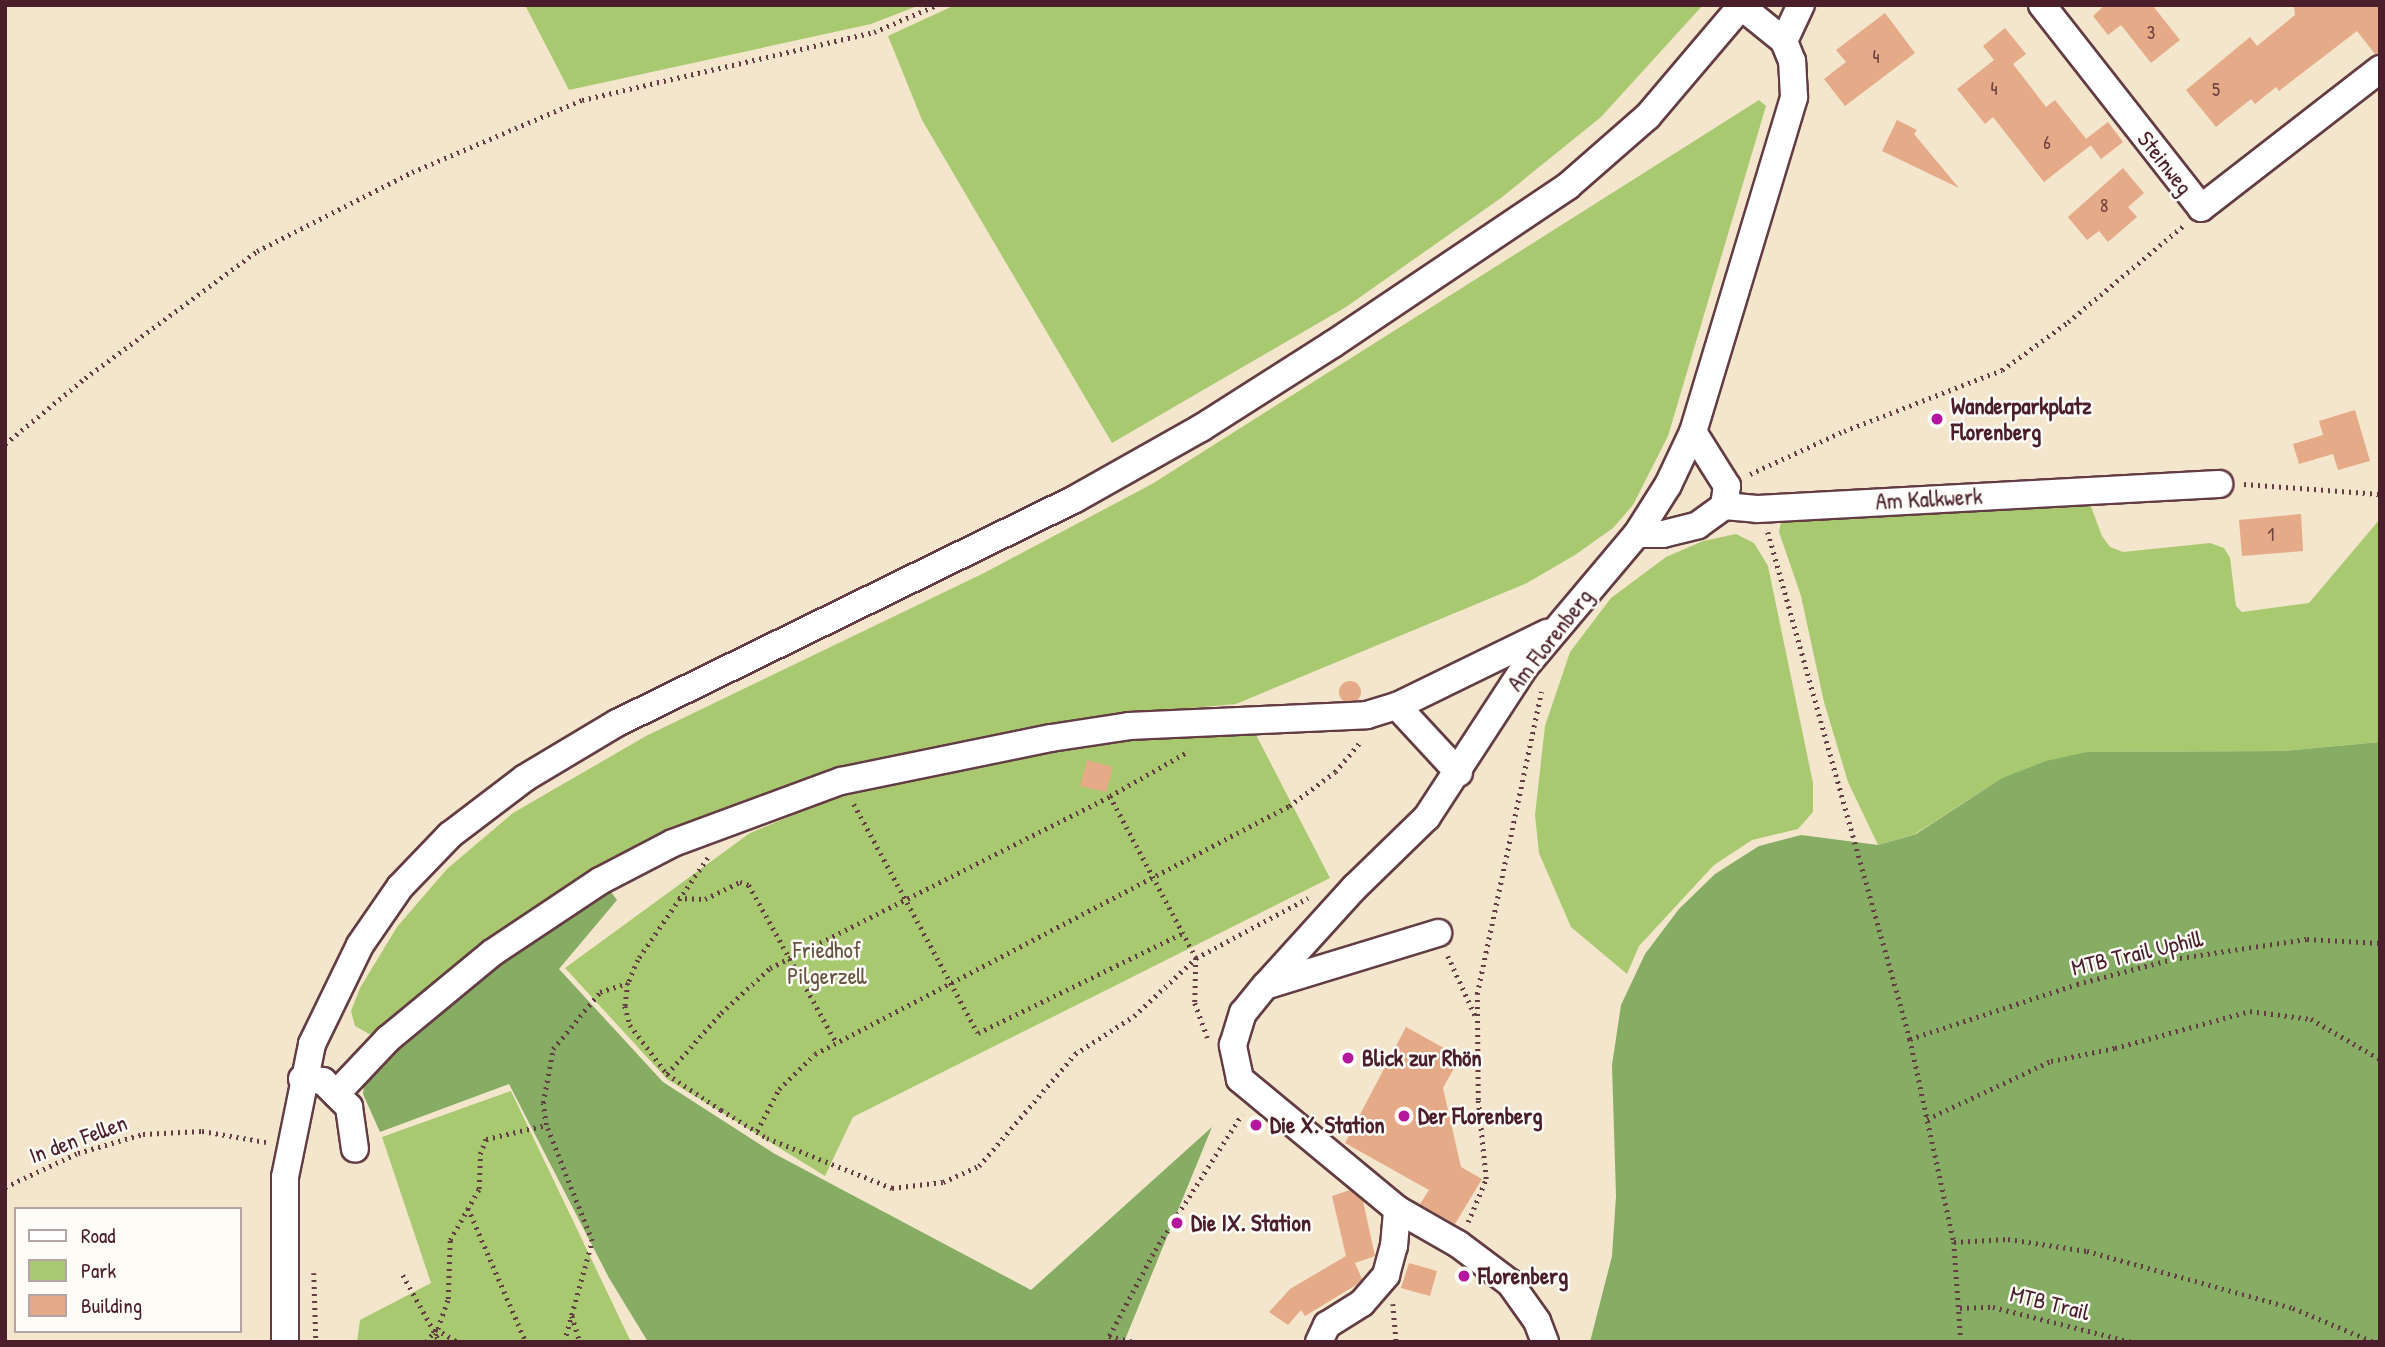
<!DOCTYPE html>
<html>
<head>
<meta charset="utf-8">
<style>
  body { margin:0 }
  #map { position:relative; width:2385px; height:1347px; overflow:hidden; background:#f3e6cc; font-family:"Patrick Hand",sans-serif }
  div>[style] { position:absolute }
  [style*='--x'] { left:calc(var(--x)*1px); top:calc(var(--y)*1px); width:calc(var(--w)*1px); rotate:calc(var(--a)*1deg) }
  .green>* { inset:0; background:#a9c971 }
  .forest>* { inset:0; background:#86ad63 }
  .building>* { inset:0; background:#e5aa87 }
  .round { border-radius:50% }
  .path>* { height:4.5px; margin-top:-2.25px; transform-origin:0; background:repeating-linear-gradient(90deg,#633d43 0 2px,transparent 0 7px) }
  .roads { filter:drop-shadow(2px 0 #633d43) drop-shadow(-2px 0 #633d43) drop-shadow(0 2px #633d43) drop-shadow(0 -2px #633d43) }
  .minor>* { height:26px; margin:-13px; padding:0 13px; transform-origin:13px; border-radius:13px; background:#fff }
  .dots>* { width:19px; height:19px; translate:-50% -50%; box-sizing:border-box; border:4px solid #fdfcf7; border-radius:50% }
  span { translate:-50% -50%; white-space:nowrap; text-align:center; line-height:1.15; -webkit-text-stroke:5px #fdfcf7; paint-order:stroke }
  .number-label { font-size:19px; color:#714242 }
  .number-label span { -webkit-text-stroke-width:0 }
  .street-label { font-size:23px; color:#4a1f2b }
  .poi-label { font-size:23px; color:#4a1f2b; font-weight:700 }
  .left { translate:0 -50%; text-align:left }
  .park-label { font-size:23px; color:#665240 }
  .frame { position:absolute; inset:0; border:7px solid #4a1f2b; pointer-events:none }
  .legend { position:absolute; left:14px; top:1207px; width:228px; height:126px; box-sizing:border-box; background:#fdfcf7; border:2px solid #b5a4a5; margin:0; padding:9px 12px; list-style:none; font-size:21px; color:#4a1f2b }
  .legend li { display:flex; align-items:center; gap:14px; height:35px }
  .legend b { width:35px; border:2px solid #b5a4a5 }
</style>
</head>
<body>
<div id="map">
  <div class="green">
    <i style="clip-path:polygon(525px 5px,920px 5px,871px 24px,569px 90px)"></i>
    <i style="clip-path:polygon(955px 5px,1703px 5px,1601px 117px,1501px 198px,1346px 307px,1112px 443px,922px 120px,888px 36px)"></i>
    <i style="clip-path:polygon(1759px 100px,1766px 106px,1668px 436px,1633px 505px,1613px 528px,1575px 555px,1527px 583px,1236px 704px,1126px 714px,732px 811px,383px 1033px,369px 1034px,355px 1026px,351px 1011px,360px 988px,397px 927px,447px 869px,513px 813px,646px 736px,984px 573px,1152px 484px)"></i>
    <i style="clip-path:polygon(2077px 499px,2090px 504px,2102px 536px,2110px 547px,2123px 552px,2210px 543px,2224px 548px,2230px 558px,2236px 606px,2242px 612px,2309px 603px,2380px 519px,2380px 742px,2283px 751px,2087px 752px,2002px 778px,1915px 834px,1878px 845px,1848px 782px,1824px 702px,1801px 596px,1779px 532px,1781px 522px,1794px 515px)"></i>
    <i style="clip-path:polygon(1736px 534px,1754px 543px,1768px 566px,1813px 783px,1813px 812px,1798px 829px,1752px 840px,1714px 865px,1639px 946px,1627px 974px,1571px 927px,1539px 853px,1535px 815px,1545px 726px,1570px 652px,1611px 598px,1666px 557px,1703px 541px)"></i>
    <i style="clip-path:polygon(1253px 729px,1330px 878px,853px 1117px,825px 1176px,667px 1079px,565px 968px,750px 833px,822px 803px,908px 777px,1132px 736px)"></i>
    <i style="clip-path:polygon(511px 1091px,631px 1342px,357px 1342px,360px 1320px,431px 1283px,382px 1137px)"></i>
  </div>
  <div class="forest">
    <i style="clip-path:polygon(2380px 742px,2380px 1342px,1590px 1342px,1612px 1256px,1616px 1196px,1612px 1065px,1621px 1005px,1645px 954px,1679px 909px,1715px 874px,1759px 846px,1801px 835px,1878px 845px,1916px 834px,2002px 778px,2046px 761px,2087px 752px,2283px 751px)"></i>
    <i style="clip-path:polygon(607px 887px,617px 900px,559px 969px,663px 1082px,775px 1154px,1031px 1290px,1212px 1127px,1124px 1342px,648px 1342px,609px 1278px,509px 1084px,380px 1132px,363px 1094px,365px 1077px,440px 1005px)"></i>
  </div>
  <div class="building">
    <i style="clip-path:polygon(2105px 5px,2153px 6px,2180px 40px,2151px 63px,2121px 25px,2108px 35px,2093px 16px)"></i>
    <i style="clip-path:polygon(2294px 5px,2380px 5px,2380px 54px,2375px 54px,2357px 31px,2279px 91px,2276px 87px,2255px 104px,2251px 99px,2216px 127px,2186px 90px,2250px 37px,2257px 46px,2295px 15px)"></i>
    <i style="clip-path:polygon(1885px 13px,1915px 53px,1845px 106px,1824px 79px,1846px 62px,1836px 50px)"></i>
    <i style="clip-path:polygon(2005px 28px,2026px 54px,2013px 64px,2046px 107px,2055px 100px,2091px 145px,2044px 182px,1993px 117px,1985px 124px,1957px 89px,1994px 60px,1983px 46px)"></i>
    <i style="clip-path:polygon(1897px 120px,1917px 130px,1914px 134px,1959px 188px,1882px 151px)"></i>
    <i style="clip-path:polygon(2108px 122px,2123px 142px,2101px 159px,2086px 139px)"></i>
    <i style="clip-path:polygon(2123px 168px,2144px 193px,2128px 207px,2137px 217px,2108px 242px,2099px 231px,2087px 240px,2068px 217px)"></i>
    <i style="clip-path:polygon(2355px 410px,2370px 461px,2338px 470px,2333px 454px,2299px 464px,2293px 444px,2323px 435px,2319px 421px)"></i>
    <i style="clip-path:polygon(2301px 514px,2303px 551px,2242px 556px,2239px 520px)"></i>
    <i class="round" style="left:1339px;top:681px;width:22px;height:22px"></i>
    <i style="clip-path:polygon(1087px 760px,1113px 767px,1106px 792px,1080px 786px)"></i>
    <i style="clip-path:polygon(1406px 1027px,1460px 1057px,1443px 1088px,1461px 1167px,1482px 1179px,1455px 1224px,1420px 1204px,1429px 1190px,1345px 1143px)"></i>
    <i style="clip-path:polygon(1350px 1190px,1363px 1201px,1375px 1256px,1355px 1263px,1362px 1279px,1356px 1285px,1305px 1316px,1301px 1310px,1288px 1325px,1269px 1312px,1290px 1289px,1346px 1256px,1332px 1196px)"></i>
    <i style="clip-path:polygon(1409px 1263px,1437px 1271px,1430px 1296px,1401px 1288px)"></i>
  </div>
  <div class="path">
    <i style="--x:5;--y:444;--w:104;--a:-39.5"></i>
    <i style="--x:85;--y:378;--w:214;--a:-36.4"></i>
    <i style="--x:257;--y:251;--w:174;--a:-27"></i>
    <i style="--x:412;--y:172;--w:185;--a:-23"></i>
    <i style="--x:582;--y:100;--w:300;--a:-13.1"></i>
    <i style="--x:874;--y:32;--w:69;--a:-23.2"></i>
    <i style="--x:1750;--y:474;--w:103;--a:-24.6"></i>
    <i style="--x:1844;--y:431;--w:169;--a:-21.1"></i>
    <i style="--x:2002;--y:370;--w:82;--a:-36"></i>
    <i style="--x:2068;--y:322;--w:151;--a:-39.9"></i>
    <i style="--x:2244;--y:484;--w:136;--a:4.2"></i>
    <i style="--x:1768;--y:532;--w:527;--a:74.35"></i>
    <i style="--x:1910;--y:1039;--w:208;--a:77.8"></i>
    <i style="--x:1954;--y:1242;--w:100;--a:86"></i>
    <i style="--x:1110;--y:796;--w:183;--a:62"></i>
    <i style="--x:1196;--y:958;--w:45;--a:91.3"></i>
    <i style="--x:1195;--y:1003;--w:37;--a:70"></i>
    <i style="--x:854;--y:804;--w:260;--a:61.6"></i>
    <i style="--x:978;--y:1033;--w:228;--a:-26"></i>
    <i style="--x:708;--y:858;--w:124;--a:124.5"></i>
    <i style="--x:638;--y:960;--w:25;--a:113"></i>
    <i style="--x:628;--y:983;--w:23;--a:97"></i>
    <i style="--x:625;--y:1006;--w:20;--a:75"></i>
    <i style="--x:630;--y:1025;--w:61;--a:52.9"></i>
    <i style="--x:667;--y:1074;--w:65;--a:33.7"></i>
    <i style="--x:721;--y:1110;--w:54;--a:31.3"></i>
    <i style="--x:767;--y:1138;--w:135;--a:21.8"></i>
    <i style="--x:892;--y:1188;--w:51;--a:-6.7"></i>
    <i style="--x:943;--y:1182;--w:39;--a:-24"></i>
    <i style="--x:979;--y:1166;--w:148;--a:-49.4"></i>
    <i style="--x:1075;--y:1054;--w:70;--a:-32.8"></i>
    <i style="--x:1134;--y:1016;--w:85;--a:-43.1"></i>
    <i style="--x:1196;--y:958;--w:127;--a:-28.2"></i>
    <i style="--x:678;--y:898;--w:27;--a:2"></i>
    <i style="--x:705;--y:899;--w:39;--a:-26"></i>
    <i style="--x:740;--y:882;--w:9;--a:18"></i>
    <i style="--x:749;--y:885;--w:179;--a:61"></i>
    <i style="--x:1448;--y:956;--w:65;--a:65.4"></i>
    <i style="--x:1910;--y:1039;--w:176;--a:-18.2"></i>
    <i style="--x:2077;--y:984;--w:99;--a:-14.6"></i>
    <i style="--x:2173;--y:959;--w:135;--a:-8.5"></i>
    <i style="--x:2307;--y:939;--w:73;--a:3.1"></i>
    <i style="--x:667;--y:1074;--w:81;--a:-48.5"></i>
    <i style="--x:721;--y:1013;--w:67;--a:-42.6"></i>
    <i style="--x:770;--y:968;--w:381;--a:-26.8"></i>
    <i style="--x:1110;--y:796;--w:91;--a:-29.7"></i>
    <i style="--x:1927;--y:1119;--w:137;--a:-25.1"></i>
    <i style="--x:2051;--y:1061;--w:65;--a:-11.5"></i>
    <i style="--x:2115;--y:1048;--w:140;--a:-15.3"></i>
    <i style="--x:2250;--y:1011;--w:62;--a:7.5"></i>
    <i style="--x:2311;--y:1019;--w:80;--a:30.1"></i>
    <i style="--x:757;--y:1131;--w:47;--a:-62.4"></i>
    <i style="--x:779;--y:1089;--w:50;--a:-44.2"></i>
    <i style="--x:815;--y:1054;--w:535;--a:-27.62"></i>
    <i style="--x:1289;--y:806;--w:57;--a:-36.5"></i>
    <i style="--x:1335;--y:772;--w:39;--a:-50"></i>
    <i style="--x:5;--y:1187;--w:81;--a:-25"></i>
    <i style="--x:78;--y:1153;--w:68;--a:-16.3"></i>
    <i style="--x:143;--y:1134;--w:59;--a:-2.9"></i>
    <i style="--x:202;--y:1131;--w:65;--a:9.8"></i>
    <i style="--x:468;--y:1208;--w:146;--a:66.6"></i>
    <i style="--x:1468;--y:1222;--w:47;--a:-67.3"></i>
    <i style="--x:1486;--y:1179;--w:79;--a:-95.8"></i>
    <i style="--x:1478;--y:1100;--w:106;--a:-90.5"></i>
    <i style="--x:1477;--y:994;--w:309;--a:-78"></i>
    <i style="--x:1954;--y:1242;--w:54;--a:-3.2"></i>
    <i style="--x:2008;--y:1239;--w:80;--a:8.6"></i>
    <i style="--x:2087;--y:1251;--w:214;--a:15.5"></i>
    <i style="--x:2293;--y:1308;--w:88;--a:22.8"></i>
    <i style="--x:314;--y:1273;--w:69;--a:88.3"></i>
    <i style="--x:403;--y:1275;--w:77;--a:61.1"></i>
    <i style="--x:1393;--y:1304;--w:38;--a:85"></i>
    <i style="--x:1960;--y:1308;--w:33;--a:-2"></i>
    <i style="--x:1993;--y:1307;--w:143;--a:14.1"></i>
    <i style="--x:572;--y:1316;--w:27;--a:73"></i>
    <i style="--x:1109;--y:1336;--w:25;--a:14"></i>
    <i style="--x:426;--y:1342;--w:16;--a:-52"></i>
    <i style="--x:436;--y:1329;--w:26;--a:31"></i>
    <i style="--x:433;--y:1342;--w:46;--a:-70.8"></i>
    <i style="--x:448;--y:1299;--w:59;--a:-88.1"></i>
    <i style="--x:450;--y:1240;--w:59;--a:-60.4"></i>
    <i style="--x:479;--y:1189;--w:35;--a:-88"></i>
    <i style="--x:480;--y:1154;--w:16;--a:-68"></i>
    <i style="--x:486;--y:1139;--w:62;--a:-13.1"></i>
    <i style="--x:564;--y:1342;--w:105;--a:-74.5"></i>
    <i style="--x:592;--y:1241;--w:125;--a:-111.6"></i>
    <i style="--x:546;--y:1125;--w:22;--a:-98"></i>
    <i style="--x:543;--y:1103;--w:55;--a:-79.5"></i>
    <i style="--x:553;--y:1049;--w:74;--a:-50.5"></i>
    <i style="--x:600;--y:992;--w:29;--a:-18"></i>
    <i style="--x:1106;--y:1342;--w:104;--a:-62"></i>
    <i style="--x:1155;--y:1250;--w:161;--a:-57.4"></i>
  </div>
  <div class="roads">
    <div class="minor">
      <i style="--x:2042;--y:5;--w:258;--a:51.9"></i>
      <i style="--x:2201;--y:208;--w:227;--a:-37.8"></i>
      <i style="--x:1784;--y:41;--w:40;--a:-65"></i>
      <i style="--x:1693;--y:432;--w:64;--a:57.8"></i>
      <i style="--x:1727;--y:486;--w:20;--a:99"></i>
      <i style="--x:1724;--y:506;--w:33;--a:5"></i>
      <i style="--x:1757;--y:509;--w:463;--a:-3.1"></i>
      <i style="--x:1637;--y:534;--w:26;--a:0"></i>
      <i style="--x:1663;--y:534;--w:36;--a:-14"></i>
      <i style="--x:1698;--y:525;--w:32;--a:-36"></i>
      <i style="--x:1397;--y:706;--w:91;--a:47.2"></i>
      <i style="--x:1268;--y:985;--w:178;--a:-17"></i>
      <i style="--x:302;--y:1079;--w:21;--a:5"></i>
      <i style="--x:323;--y:1081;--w:37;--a:45"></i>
      <i style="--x:349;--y:1107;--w:42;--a:81.9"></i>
      <i style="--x:336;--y:1094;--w:76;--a:-46.6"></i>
      <i style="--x:388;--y:1039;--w:135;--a:-39.6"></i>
      <i style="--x:492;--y:953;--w:130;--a:-33.7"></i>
      <i style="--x:600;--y:881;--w:82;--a:-27.5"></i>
      <i style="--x:673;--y:843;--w:179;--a:-20.3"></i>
      <i style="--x:841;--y:781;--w:214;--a:-11.6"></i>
      <i style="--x:1051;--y:738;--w:79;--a:-8.7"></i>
      <i style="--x:1129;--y:726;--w:238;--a:-2.6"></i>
      <i style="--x:1367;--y:715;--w:31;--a:-17"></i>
      <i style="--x:1397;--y:706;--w:167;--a:-26"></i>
      <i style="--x:285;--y:1342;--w:165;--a:-90"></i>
      <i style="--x:285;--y:1177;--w:136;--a:-78.5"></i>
      <i style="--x:312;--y:1044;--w:110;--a:-64.1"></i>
      <i style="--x:360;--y:945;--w:70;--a:-55.4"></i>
      <i style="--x:400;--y:887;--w:72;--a:-46.1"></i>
      <i style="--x:450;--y:835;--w:94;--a:-37.2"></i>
      <i style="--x:525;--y:778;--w:107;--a:-30.9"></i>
      <i style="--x:617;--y:723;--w:510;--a:-26.06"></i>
      <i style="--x:1075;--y:499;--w:145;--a:-29.4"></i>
      <i style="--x:1201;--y:428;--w:156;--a:-32.5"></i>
      <i style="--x:1333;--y:344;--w:283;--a:-33.9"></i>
      <i style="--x:1568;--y:186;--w:106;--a:-41.2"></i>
      <i style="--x:1648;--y:116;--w:145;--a:-49.7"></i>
      <i style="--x:1319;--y:1342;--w:19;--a:-65"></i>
      <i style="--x:1327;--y:1325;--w:41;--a:-32.2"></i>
      <i style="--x:1362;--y:1303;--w:37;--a:-49"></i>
      <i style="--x:1386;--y:1275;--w:30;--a:-75"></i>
      <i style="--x:1394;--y:1246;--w:37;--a:-85"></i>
      <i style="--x:1545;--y:1342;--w:22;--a:-111"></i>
      <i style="--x:1537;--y:1321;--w:47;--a:-125.4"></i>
      <i style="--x:1510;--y:1283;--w:65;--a:-143.1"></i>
      <i style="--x:1458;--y:1244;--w:70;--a:-150.2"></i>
      <i style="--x:1397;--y:1209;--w:204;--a:-140.4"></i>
      <i style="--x:1240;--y:1079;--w:35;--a:-102"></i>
      <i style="--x:1233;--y:1045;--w:34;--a:-73"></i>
      <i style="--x:1243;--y:1013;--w:36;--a:-51"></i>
      <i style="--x:1266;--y:985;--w:132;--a:-47.8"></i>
      <i style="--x:1355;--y:887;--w:100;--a:-44.2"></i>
      <i style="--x:1427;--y:817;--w:178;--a:-56.9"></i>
      <i style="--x:1524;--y:668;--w:175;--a:-49.9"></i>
      <i style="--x:1637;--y:534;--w:58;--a:-57.7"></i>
      <i style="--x:1668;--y:485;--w:59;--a:-64.7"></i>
      <i style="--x:1693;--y:432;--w:350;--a:-73.2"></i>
      <i style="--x:1794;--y:97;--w:36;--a:-93"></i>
      <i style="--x:1792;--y:61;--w:22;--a:-112"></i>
      <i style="--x:1784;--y:41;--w:55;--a:-140.9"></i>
    </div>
  </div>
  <div class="dots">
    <i style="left:1937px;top:419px;background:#b5179e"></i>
    <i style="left:1348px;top:1058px;background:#b5179e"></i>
    <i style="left:1404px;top:1116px;background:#b5179e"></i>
    <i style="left:1256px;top:1125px;background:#b5179e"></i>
    <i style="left:1177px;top:1223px;background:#b5179e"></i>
    <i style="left:1464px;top:1276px;background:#b5179e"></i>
  </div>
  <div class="number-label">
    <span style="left:2151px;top:33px">3</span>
    <span style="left:1876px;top:57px">4</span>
    <span style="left:1994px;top:89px">4</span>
    <span style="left:2216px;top:90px">5</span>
    <span style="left:2047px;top:143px">6</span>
    <span style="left:2104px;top:206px">8</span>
    <span style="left:2271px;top:535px">1</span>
  </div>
  <div class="street-label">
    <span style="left:2165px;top:163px;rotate:52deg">Steinweg</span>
    <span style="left:1929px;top:499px;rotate:-3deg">Am Kalkwerk</span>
    <span style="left:1550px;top:640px;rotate:-52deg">Am Florenberg</span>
    <span style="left:2137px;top:953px;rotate:-13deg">MTB Trail Uphill</span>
    <span style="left:78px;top:1139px;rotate:-20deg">In den Fellen</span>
    <span style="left:2050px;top:1303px;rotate:14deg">MTB Trail</span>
  </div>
  <div class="poi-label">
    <span class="left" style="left:1951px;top:419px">Wanderparkplatz<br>Florenberg</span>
    <span class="left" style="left:1362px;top:1058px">Blick zur Rhön</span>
    <span class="left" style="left:1418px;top:1116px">Der Florenberg</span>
    <span class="left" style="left:1270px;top:1125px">Die X. Station</span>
    <span class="left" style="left:1191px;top:1223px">Die IX. Station</span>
    <span class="left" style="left:1478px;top:1276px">Florenberg</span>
  </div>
  <div class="park-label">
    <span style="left:827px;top:963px">Friedhof<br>Pilgerzell</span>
  </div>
  <div class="frame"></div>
  <ul class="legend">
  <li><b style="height:9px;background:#fff"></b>Road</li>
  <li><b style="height:19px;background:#a9c971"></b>Park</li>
  <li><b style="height:19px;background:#e5aa87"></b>Building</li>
  </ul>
</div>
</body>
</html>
